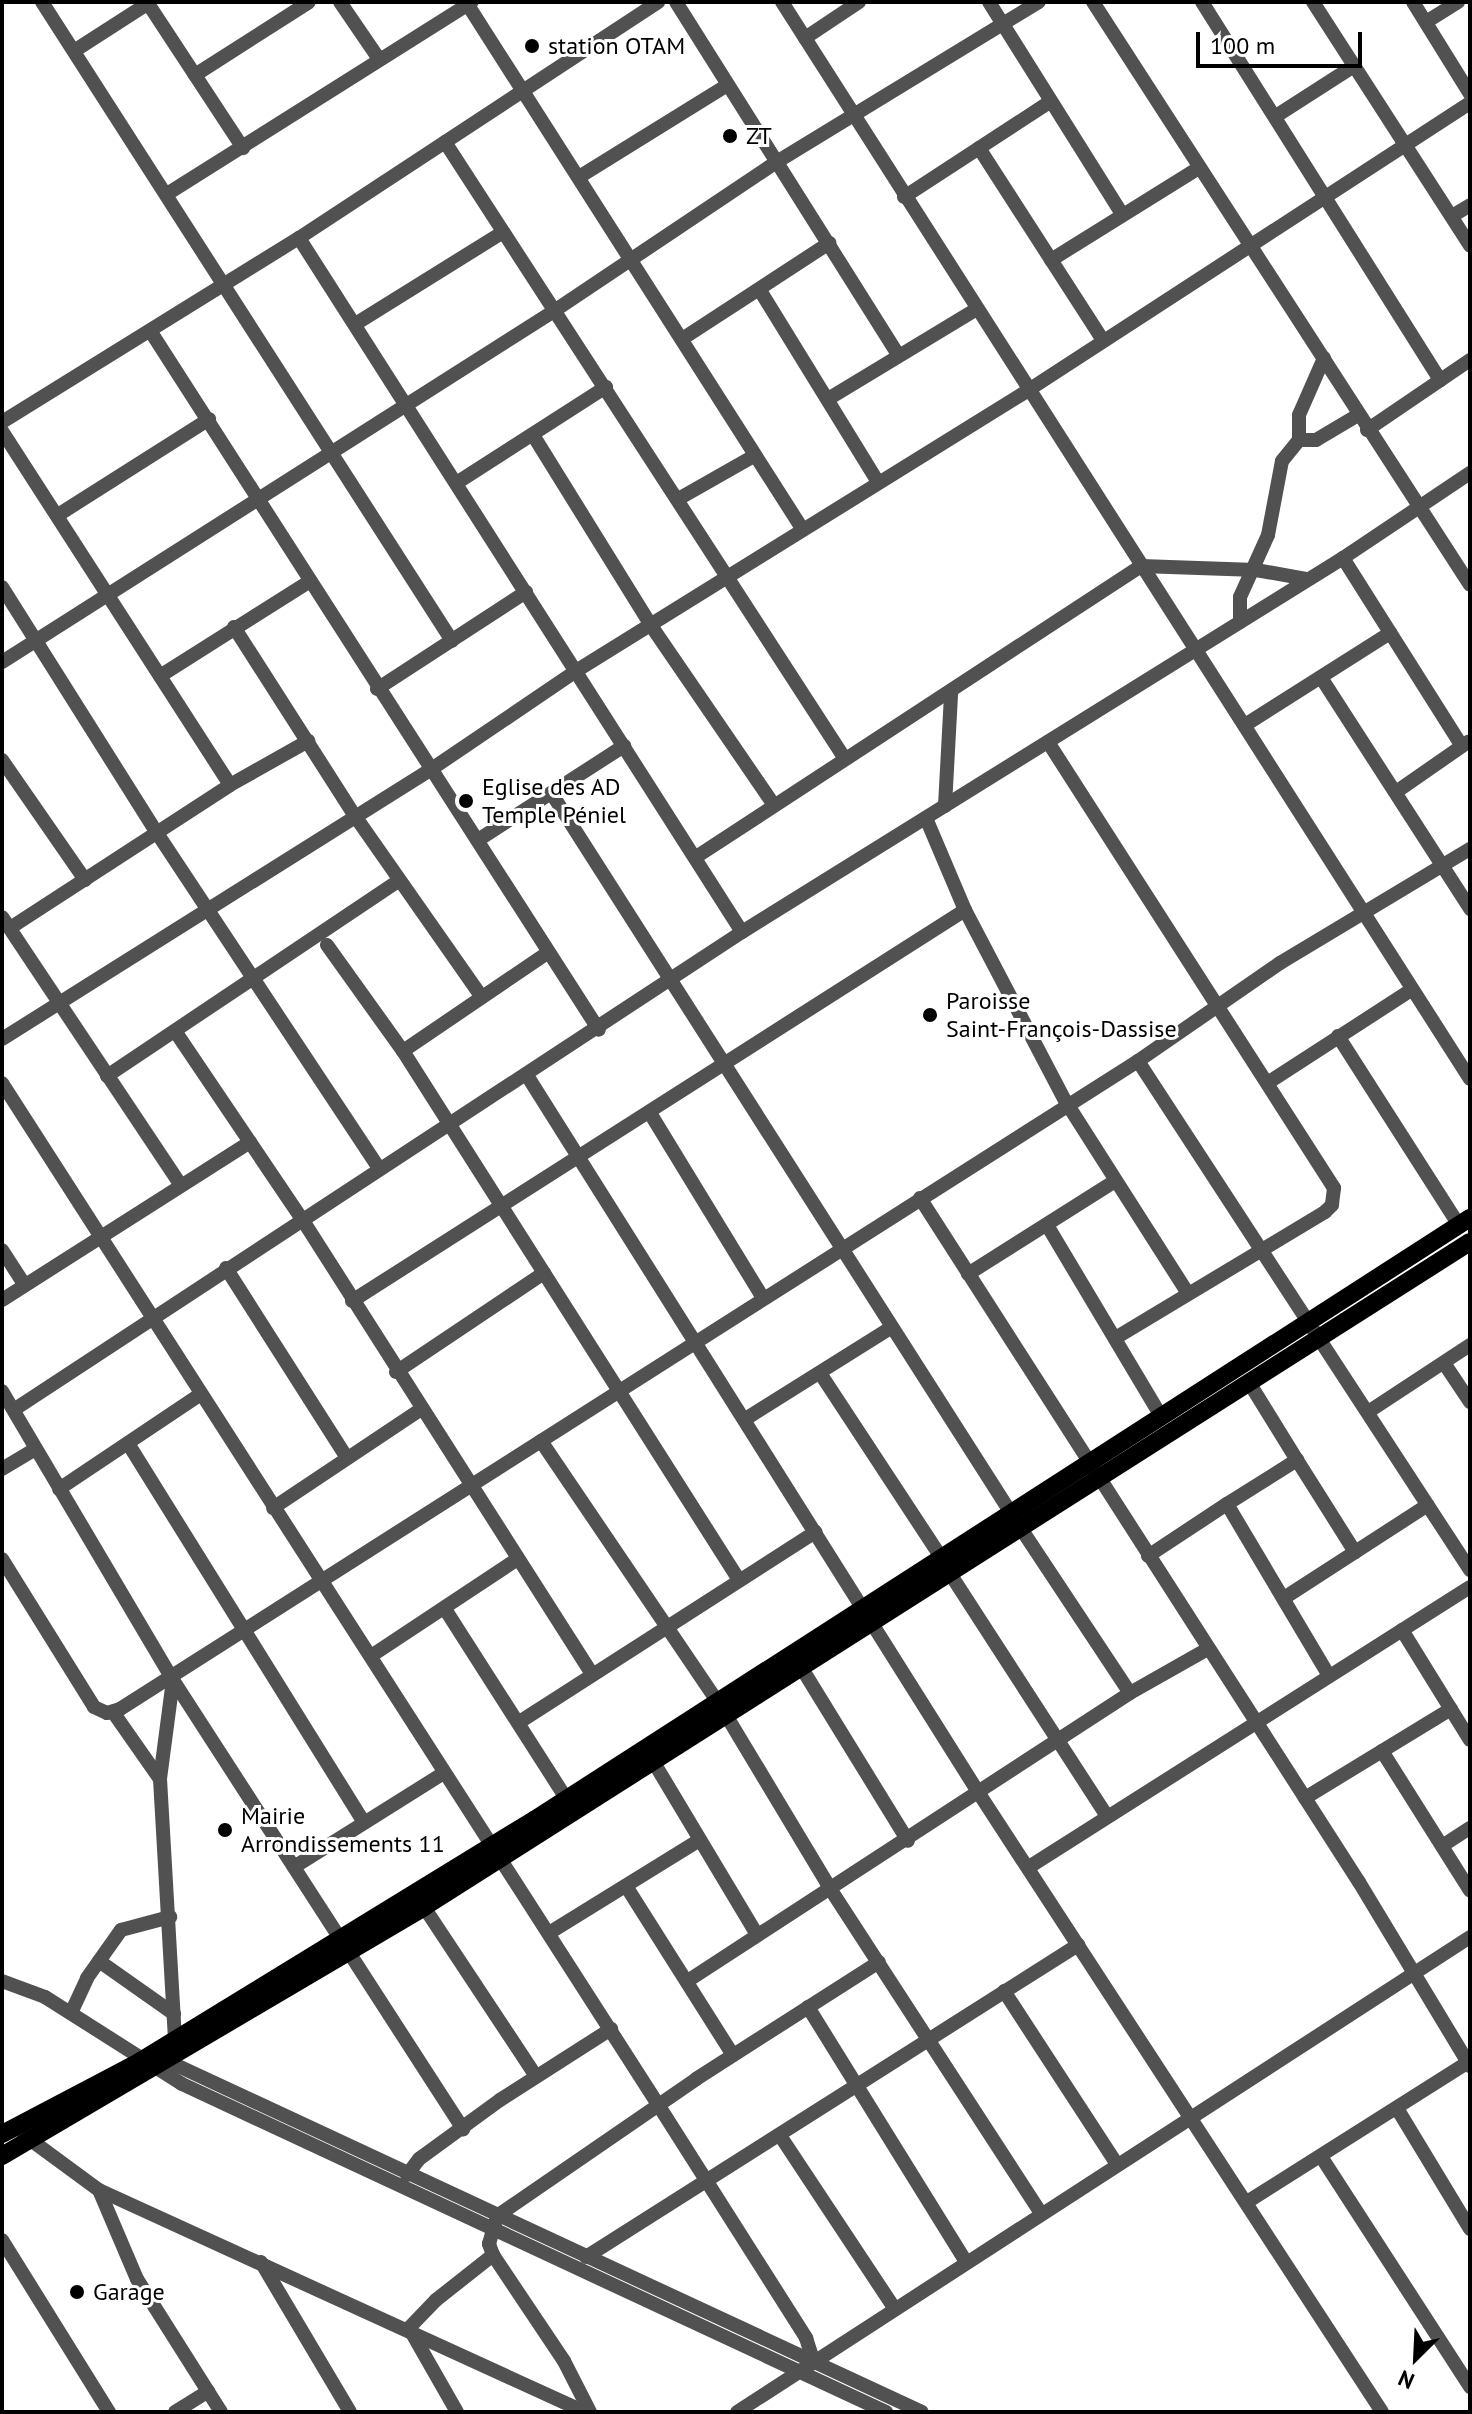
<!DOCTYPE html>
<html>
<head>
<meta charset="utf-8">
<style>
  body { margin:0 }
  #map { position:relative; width:1472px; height:2414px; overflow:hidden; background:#fff; font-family:"PT Sans",sans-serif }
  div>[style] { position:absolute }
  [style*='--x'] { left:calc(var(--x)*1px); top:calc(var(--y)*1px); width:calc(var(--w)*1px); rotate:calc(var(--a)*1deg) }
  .minor>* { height:14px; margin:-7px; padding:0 7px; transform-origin:7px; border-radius:7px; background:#515151 }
  .major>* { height:18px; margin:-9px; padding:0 9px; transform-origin:9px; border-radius:9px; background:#000 }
  .dots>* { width:22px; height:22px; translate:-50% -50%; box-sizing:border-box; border:4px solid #fff; border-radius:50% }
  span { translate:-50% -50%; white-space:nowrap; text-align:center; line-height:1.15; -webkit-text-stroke:6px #fff; paint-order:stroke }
  .poi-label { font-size:24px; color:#000 }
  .left { translate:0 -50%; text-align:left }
  .frame { position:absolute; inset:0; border:4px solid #000; pointer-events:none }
  .north { position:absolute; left:1376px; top:2318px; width:80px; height:80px; -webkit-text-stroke:6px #fff; paint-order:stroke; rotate:204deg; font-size:22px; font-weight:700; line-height:32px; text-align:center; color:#000 }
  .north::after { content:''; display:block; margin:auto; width:28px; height:36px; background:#000; clip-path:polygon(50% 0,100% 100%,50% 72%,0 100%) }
  .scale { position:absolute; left:1196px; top:32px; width:166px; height:36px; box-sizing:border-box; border:4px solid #000; border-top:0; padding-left:10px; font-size:24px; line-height:28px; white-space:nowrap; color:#000; -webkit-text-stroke:6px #fff; paint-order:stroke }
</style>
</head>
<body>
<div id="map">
  <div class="minor">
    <i style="--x:42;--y:2;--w:759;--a:57.31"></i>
    <i style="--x:147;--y:2;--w:175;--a:56.7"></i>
    <i style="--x:340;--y:2;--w:69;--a:55.6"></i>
    <i style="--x:466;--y:2;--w:626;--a:57.45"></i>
    <i style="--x:676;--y:2;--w:418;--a:57.8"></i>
    <i style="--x:782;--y:2;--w:1278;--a:57.43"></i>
    <i style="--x:989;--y:2;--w:250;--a:57.9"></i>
    <i style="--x:1093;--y:2;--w:694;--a:57.11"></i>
    <i style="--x:1202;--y:2;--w:447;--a:57.8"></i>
    <i style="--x:1313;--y:2;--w:290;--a:57.2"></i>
    <i style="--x:1413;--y:2;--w:108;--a:58.2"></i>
    <i style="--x:1426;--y:22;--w:38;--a:-32"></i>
    <i style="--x:805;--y:38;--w:65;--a:-33.7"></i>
    <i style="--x:74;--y:51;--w:90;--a:-32.8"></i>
    <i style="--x:195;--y:75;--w:135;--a:-32.6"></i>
    <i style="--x:1276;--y:116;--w:93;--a:-32.7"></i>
    <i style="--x:445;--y:142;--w:735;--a:57.04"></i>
    <i style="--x:979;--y:148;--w:227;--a:57.2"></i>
    <i style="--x:579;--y:177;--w:173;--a:-31.8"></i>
    <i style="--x:167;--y:194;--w:360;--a:-32.2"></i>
    <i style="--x:904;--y:197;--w:174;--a:-33.1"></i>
    <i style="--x:1452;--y:216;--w:21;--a:-31"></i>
    <i style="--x:299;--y:238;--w:823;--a:57.45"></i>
    <i style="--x:1051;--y:260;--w:174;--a:-31.9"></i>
    <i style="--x:761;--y:292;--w:223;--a:58.4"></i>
    <i style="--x:357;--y:323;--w:172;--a:-31.9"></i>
    <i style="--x:151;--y:332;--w:829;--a:57.31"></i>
    <i style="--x:682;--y:339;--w:176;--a:-33.1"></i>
    <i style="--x:1324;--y:358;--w:62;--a:113.7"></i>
    <i style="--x:1299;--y:415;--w:25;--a:90"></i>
    <i style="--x:1299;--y:440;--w:17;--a:0"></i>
    <i style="--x:1316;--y:440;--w:49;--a:-30.8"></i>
    <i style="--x:828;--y:399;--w:172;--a:-31.2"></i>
    <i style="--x:2;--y:422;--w:349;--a:-31.8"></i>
    <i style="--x:299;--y:238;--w:430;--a:-33.3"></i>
    <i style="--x:1367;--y:430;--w:125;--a:-34.2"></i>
    <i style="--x:2;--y:431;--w:421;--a:57.2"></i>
    <i style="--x:533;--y:435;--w:226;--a:58.2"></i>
    <i style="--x:652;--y:627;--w:216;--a:55.6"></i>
    <i style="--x:458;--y:482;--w:176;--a:-32.7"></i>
    <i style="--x:680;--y:498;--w:85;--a:-29.6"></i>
    <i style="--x:58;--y:515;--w:179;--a:-32.4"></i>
    <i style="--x:1343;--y:558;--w:222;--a:57.7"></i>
    <i style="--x:2;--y:587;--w:291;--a:57.8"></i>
    <i style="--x:157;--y:833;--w:402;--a:56.5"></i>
    <i style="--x:1240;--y:622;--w:25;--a:-90"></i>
    <i style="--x:1240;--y:597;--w:68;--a:-65.7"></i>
    <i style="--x:1268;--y:535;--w:75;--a:-79.3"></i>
    <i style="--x:1282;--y:461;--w:27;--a:-51"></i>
    <i style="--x:234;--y:627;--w:224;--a:57.4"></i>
    <i style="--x:355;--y:816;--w:220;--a:55"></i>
    <i style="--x:2;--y:662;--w:654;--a:-32.45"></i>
    <i style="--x:554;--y:311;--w:266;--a:-33.8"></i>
    <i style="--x:775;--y:163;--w:309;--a:-31.4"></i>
    <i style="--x:160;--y:676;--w:178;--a:-32.3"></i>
    <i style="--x:1322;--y:679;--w:274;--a:57.2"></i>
    <i style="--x:377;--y:689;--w:178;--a:-33.1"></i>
    <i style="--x:1245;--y:725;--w:172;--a:-32.4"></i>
    <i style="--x:1048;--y:742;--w:530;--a:57.33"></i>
    <i style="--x:1334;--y:1188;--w:17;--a:97"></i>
    <i style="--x:1332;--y:1205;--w:10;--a:135"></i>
    <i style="--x:1325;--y:1212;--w:245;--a:149"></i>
    <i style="--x:2;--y:760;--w:146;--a:55.3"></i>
    <i style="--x:1396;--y:792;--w:88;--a:-34.8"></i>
    <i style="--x:552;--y:794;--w:853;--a:57.45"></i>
    <i style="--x:945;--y:806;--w:112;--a:-86.9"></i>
    <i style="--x:478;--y:840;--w:174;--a:-32.8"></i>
    <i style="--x:696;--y:857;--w:532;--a:-33.18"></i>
    <i style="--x:1141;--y:566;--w:115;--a:2"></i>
    <i style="--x:1256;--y:570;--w:52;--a:10"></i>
    <i style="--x:965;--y:910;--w:217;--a:62.3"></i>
    <i style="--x:1066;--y:1102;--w:225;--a:57.5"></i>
    <i style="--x:2;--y:917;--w:321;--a:56.3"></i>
    <i style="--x:10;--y:928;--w:262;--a:-33"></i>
    <i style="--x:230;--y:785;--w:90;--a:-29.4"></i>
    <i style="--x:327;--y:945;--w:130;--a:54.4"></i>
    <i style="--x:403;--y:1051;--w:627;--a:57.58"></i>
    <i style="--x:175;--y:1031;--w:227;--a:56"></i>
    <i style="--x:302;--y:1219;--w:540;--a:57.49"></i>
    <i style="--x:1338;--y:1036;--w:224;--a:57.4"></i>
    <i style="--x:2;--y:1039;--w:506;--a:-32.15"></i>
    <i style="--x:430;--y:770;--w:176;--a:-34.1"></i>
    <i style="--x:576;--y:671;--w:531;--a:-31.83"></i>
    <i style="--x:1027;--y:391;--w:528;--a:-33.03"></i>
    <i style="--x:403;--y:1051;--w:174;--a:-34.2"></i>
    <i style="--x:1138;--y:1061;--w:608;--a:56.89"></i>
    <i style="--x:107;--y:1076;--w:350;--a:-33.8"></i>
    <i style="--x:528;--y:1077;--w:848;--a:57.81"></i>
    <i style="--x:980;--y:1795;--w:736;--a:56.91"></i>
    <i style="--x:1269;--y:1082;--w:169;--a:-32.9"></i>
    <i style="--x:2;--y:1083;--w:1216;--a:57.29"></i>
    <i style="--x:659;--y:2106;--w:275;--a:57.6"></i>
    <i style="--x:806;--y:2338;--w:26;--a:72"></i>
    <i style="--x:650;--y:1113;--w:217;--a:58.6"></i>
    <i style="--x:920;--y:1198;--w:813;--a:57.31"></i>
    <i style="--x:1359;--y:1882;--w:215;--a:58.9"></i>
    <i style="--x:1047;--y:1225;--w:222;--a:59.2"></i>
    <i style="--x:2;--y:1250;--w:40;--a:57.1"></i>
    <i style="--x:226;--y:1268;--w:225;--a:57.5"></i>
    <i style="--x:968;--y:1274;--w:174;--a:-32.3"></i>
    <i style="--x:2;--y:1300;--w:294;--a:-32.5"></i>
    <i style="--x:352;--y:1301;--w:727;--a:-32.53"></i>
    <i style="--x:965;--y:910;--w:100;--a:-113"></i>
    <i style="--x:1444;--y:1363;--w:47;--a:56.3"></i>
    <i style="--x:396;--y:1372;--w:178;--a:-33.8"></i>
    <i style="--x:820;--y:1373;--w:220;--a:56.7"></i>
    <i style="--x:1250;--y:1384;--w:89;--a:58.3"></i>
    <i style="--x:2;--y:1391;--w:336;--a:59.4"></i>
    <i style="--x:173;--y:1680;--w:535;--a:57.14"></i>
    <i style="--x:15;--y:1409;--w:870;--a:-33.27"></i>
    <i style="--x:742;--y:932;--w:708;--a:-31.89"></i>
    <i style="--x:1343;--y:558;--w:153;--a:-33.8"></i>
    <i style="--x:1368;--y:1412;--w:122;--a:-33.3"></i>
    <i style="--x:747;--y:1418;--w:171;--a:-32.1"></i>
    <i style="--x:541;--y:1441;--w:312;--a:55.9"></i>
    <i style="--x:129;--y:1445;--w:444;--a:58.1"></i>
    <i style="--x:2;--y:1469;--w:37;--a:-31"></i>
    <i style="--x:59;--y:1489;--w:171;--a:-33.8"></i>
    <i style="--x:1227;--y:1504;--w:83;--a:-32.2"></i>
    <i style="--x:1297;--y:1460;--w:109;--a:57.8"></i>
    <i style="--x:273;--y:1508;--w:177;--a:-33.7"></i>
    <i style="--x:1020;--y:1527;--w:199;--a:56.5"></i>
    <i style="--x:1148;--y:1556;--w:95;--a:-33.4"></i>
    <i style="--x:1227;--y:1504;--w:198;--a:59.3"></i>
    <i style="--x:2;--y:1559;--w:174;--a:58.1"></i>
    <i style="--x:94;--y:1707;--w:14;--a:25"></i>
    <i style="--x:107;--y:1713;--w:14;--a:-17"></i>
    <i style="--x:120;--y:1709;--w:1207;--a:-32.48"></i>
    <i style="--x:1138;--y:1061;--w:173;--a:-34.6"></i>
    <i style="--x:1280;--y:963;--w:222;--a:-31"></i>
    <i style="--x:949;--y:1572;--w:289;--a:57.1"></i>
    <i style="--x:1284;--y:1598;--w:171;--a:-32.9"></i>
    <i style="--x:445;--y:1609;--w:224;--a:57.4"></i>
    <i style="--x:1402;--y:1630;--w:129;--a:58.3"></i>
    <i style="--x:371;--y:1656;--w:174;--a:-33.5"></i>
    <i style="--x:801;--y:1667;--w:204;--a:58.4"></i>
    <i style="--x:173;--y:1680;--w:100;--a:97.5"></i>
    <i style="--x:160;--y:1779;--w:259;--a:86.7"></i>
    <i style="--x:113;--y:1712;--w:82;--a:55"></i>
    <i style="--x:726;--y:1715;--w:204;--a:59"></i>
    <i style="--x:831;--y:1890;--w:384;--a:57"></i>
    <i style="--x:521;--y:1721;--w:350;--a:-32.7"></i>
    <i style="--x:1382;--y:1751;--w:165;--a:57.8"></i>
    <i style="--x:653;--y:1761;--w:203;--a:59.1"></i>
    <i style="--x:1305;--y:1798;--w:171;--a:-31.4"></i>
    <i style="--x:1442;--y:1846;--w:33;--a:-33"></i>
    <i style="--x:294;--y:1867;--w:177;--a:-32.1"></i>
    <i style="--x:1029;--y:1867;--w:522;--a:-32.41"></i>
    <i style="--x:626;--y:1886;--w:200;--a:57.7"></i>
    <i style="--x:424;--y:1907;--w:203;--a:56.5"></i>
    <i style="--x:549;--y:1933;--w:175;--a:-31.7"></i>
    <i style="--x:99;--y:1961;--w:92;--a:35.2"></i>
    <i style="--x:689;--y:1980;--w:526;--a:-33.06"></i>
    <i style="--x:1130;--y:1693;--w:87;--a:-29.5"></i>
    <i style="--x:2;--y:1981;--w:46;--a:20.4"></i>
    <i style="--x:45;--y:1997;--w:162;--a:32.4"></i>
    <i style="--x:182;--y:2084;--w:777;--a:24.98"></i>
    <i style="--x:1004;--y:1991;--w:205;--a:56.9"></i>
    <i style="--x:808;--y:2007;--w:300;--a:58.2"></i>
    <i style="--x:71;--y:2013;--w:38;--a:-65"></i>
    <i style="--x:87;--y:1978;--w:59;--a:-54.7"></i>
    <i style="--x:121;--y:1930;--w:51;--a:-14.9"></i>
    <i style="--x:161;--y:2058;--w:839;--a:24.95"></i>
    <i style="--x:1398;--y:2110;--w:139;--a:58.8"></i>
    <i style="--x:24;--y:2135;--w:93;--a:36.3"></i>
    <i style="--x:99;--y:2190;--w:534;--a:24.55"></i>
    <i style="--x:781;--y:2137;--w:205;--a:56.5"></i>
    <i style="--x:1322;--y:2158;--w:273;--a:57.1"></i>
    <i style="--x:407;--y:2175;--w:20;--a:-53"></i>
    <i style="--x:419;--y:2159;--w:100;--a:-36.1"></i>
    <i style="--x:500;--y:2100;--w:132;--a:-32.6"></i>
    <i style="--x:99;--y:2190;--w:97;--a:66.9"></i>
    <i style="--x:137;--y:2279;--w:157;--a:57.7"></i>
    <i style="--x:1247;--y:2202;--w:264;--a:-32.3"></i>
    <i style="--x:2;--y:2240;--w:203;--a:58.1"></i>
    <i style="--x:586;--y:2257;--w:583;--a:-32.38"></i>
    <i style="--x:261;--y:2262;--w:174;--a:59.3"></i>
    <i style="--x:175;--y:2412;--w:39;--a:-32"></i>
    <i style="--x:457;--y:2412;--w:97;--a:-119.7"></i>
    <i style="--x:409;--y:2328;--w:39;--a:-46"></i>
    <i style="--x:436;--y:2300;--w:73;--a:-38.3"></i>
    <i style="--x:590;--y:2412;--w:57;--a:-117"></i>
    <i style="--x:564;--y:2361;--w:128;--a:-123.8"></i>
    <i style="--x:493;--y:2255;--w:12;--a:-110"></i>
    <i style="--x:489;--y:2244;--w:29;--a:-74"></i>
    <i style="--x:497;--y:2216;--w:242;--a:-34.5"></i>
    <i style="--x:696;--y:2079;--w:217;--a:-32.6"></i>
    <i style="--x:737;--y:2412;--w:873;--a:-32.94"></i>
  </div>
  <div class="major">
    <i style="--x:2;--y:2134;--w:155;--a:-27.7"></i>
    <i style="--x:139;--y:2062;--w:463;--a:-31.5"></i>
    <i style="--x:534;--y:1820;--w:1113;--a:-32.75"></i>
    <i style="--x:2;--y:2156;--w:490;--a:-30.5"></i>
    <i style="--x:424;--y:1907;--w:1239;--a:-32.45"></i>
  </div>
  <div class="dots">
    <i style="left:532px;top:46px;background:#000"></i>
    <i style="left:730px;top:136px;background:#000"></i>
    <i style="left:466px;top:801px;background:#000"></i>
    <i style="left:930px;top:1015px;background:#000"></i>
    <i style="left:225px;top:1830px;background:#000"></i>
    <i style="left:77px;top:2292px;background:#000"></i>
  </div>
  <div class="poi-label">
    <span class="left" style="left:548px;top:46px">station OTAM</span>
    <span class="left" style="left:746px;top:136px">ZT</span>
    <span class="left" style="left:482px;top:801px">Eglise des AD<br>Temple Péniel</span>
    <span class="left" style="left:946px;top:1015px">Paroisse<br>Saint-François-Dassise</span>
    <span class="left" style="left:241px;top:1830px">Mairie<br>Arrondissements 11</span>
    <span class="left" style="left:93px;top:2292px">Garage</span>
  </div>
  <div class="frame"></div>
  <div class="north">N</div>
  <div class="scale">100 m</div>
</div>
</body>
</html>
